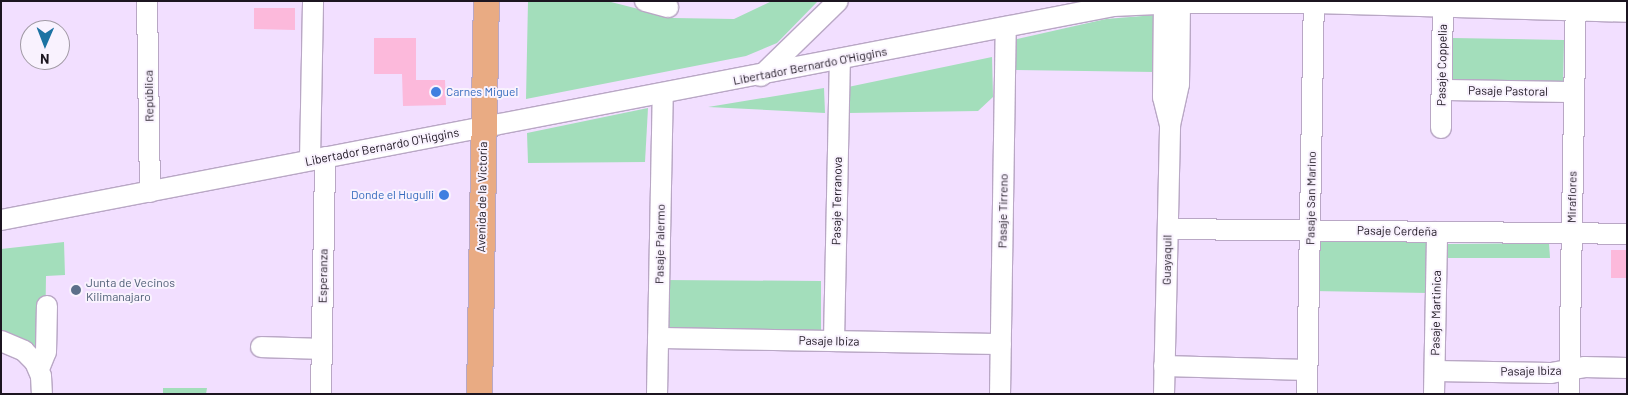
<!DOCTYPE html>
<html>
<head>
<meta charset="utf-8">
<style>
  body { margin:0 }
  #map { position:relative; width:1628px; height:395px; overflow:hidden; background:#f2dfff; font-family:Barlow,sans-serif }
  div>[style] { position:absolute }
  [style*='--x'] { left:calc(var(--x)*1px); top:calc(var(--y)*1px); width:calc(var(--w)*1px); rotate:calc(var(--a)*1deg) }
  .green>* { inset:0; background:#a3debb }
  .building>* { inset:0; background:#fcb9db }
  .roads { filter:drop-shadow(1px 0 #b9a7c5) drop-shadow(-1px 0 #b9a7c5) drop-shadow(0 1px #b9a7c5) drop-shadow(0 -1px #b9a7c5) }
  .minor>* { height:20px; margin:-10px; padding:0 10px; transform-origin:10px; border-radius:10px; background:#fff }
  .major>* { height:25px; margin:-12.5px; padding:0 12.5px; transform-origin:12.5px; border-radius:12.5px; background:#e9ab83 }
  .dots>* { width:14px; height:14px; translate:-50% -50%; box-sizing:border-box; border:2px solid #f9f2fe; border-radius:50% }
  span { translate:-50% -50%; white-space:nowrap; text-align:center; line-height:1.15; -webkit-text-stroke:4px #f9f2fe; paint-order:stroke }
  .street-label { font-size:12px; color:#1c1520 }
  .shop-label { font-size:12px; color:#366cbe }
  .left { translate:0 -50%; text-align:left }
  .right { translate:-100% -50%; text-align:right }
  .service-label { font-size:12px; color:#4e5e75 }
  .frame { position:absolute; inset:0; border:2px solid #1c1520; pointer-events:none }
  .north { position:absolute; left:20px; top:20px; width:50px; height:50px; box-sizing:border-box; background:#f9f2fe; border:1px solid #a19aa5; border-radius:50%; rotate:181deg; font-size:14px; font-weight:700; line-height:20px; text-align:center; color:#1c1520 }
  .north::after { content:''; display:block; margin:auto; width:18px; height:22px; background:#1c73a3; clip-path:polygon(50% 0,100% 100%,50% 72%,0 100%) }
</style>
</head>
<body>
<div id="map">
  <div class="green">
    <i style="clip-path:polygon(528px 1px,607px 1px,674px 18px,734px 19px,772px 1px,818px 1px,777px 43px,746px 56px,526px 99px)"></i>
    <i style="clip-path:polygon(1155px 15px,1154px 72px,1014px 70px,1013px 40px,1106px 19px)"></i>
    <i style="clip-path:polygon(1453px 38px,1564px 40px,1563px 88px,1451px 86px)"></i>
    <i style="clip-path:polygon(992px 57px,993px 97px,978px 111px,848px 113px,848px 87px)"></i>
    <i style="clip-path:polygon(824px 88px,825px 113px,708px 107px)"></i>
    <i style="clip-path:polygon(648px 108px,645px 162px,528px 163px,527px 133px)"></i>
    <i style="clip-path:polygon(1314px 240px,1429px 242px,1428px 293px,1313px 291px)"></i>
    <i style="clip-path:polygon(64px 242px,65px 275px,46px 276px,45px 343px,33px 347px,1px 330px,1px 249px)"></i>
    <i style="clip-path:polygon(1549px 243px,1550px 258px,1448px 258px,1448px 244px)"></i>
    <i style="clip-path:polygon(664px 280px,821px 281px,821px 332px,663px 331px)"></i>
    <i style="clip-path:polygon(163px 388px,207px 388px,206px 394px,163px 394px)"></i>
  </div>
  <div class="building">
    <i style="clip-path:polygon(254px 8px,295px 8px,295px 30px,254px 29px)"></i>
    <i style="clip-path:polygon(374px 38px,416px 38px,416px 80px,445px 80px,446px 105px,403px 106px,402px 74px,374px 74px)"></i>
    <i style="clip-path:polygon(1611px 250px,1627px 250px,1627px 278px,1611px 278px)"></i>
  </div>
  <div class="roads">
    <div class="minor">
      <i style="--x:147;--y:1;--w:191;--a:89.1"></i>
      <i style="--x:645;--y:1;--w:24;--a:15"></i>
      <i style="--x:1164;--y:1;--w:96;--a:90.6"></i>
      <i style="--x:1163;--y:97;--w:29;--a:76"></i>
      <i style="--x:761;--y:76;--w:107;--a:-44.2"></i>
      <i style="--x:1442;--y:90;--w:132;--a:0.9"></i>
      <i style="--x:1441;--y:128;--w:127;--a:-89.1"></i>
      <i style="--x:310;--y:160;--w:159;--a:-88.9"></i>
      <i style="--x:1;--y:220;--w:1132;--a:-10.89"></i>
      <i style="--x:1113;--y:6;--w:67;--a:-2.6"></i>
      <i style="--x:1180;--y:3;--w:134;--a:0"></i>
      <i style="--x:1314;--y:3;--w:313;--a:1.6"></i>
      <i style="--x:1168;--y:229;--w:459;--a:0.6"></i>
      <i style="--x:658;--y:338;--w:343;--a:1"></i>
      <i style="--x:1;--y:341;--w:25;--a:23"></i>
      <i style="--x:24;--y:351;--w:16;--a:45"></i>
      <i style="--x:35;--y:362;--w:15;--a:67"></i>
      <i style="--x:41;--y:376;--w:18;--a:87"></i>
      <i style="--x:834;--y:341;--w:280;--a:-88.8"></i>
      <i style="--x:261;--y:347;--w:61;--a:1.9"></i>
      <i style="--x:1164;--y:366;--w:143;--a:1.6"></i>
      <i style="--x:39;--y:369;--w:18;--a:-68"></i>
      <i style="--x:46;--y:352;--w:46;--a:-88.8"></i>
      <i style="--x:1435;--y:371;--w:116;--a:1"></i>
      <i style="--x:1551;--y:373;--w:34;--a:-10"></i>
      <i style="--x:1584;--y:367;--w:43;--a:1.3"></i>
      <i style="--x:321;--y:394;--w:237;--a:-89"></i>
      <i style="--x:657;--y:394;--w:299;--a:-88.9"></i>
      <i style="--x:1000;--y:394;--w:366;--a:-89.1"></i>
      <i style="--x:1164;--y:394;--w:269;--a:-88.7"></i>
      <i style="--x:1170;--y:125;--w:42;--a:-77.6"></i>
      <i style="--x:1179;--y:84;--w:83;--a:-89.3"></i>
      <i style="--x:1307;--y:394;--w:393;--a:-89"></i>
      <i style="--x:1434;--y:394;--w:162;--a:-88.9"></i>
      <i style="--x:1569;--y:394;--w:393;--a:-89"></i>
    </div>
    <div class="major">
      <i style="--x:479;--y:394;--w:393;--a:-89"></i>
    </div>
  </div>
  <div class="dots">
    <i style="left:436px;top:92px;background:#3f7fe0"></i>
    <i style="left:444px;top:195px;background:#3f7fe0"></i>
    <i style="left:76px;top:290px;background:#5c6f8a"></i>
  </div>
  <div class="street-label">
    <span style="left:1442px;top:65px;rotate:-89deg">Pasaje Coppelia</span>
    <span style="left:810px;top:66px;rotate:-11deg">Libertador Bernardo O'Higgins</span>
    <span style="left:1508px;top:91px;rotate:1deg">Pasaje Pastoral</span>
    <span style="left:149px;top:96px;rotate:-91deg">República</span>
    <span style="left:382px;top:147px;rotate:-11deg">Libertador Bernardo O'Higgins</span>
    <span style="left:482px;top:197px;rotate:-89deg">Avenida de la Victoria</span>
    <span style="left:1572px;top:197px;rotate:-89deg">Miraflores</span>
    <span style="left:1311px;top:198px;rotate:-89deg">Pasaje San Marino</span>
    <span style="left:837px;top:201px;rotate:-89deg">Pasaje Terranova</span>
    <span style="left:1003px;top:211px;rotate:-89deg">Pasaje Tirreno</span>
    <span style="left:1397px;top:231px;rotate:1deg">Pasaje Cerdeña</span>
    <span style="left:660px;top:244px;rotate:-89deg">Pasaje Palermo</span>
    <span style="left:1167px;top:260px;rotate:-89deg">Guayaquil</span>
    <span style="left:323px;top:276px;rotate:-89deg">Esperanza</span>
    <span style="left:1436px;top:313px;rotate:-89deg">Pasaje Martinica</span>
    <span style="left:829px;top:341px;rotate:1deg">Pasaje Ibiza</span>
    <span style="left:1531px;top:371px;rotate:-1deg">Pasaje Ibiza</span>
  </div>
  <div class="shop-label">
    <span class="left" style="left:446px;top:92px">Carnes Miguel</span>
    <span class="right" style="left:434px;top:195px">Donde el Hugulli</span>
  </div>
  <div class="service-label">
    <span class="left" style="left:86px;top:290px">Junta de Vecinos<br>Kilimanajaro</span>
  </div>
  <div class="frame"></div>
  <div class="north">N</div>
</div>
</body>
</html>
